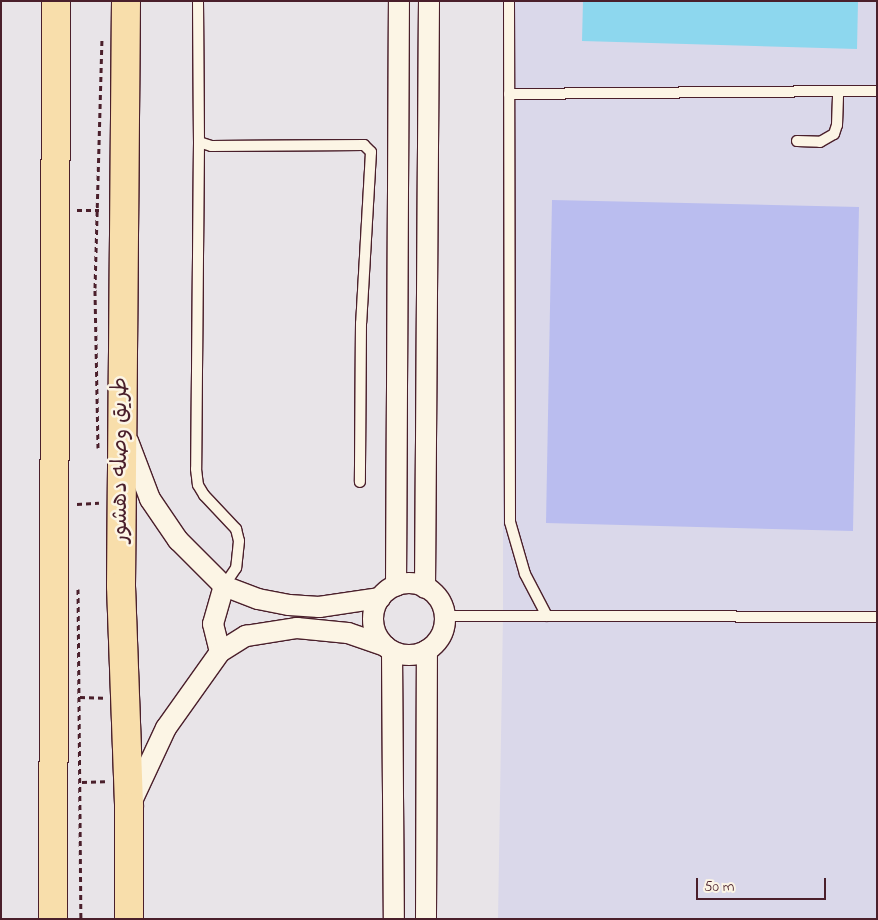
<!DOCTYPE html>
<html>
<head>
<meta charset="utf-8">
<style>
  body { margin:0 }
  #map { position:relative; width:878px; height:920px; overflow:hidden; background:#e8e4e8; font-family:"Indie Flower","Playpen Sans Arabic",sans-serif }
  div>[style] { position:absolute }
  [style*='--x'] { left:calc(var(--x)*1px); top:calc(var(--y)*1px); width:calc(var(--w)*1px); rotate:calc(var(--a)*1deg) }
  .built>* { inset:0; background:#dad8ea }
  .water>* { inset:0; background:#8dd7ee }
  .building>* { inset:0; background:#babdef }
  .path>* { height:3px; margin-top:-1.5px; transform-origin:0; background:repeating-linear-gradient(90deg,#4a1f2b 0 5px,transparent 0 9px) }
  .roads { filter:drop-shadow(1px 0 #4a1f2b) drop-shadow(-1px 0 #4a1f2b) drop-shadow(0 1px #4a1f2b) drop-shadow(0 -1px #4a1f2b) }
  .lane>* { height:10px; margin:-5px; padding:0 5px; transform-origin:5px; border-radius:5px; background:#fcf5e5 }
  .street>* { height:20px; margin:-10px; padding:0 10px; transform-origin:10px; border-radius:10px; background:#fcf5e5 }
  .street>.ring { margin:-10px; padding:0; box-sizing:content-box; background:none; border:20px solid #fcf5e5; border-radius:50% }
  .primary>* { height:28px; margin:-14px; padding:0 14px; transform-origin:14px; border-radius:14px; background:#f8deab }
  span { translate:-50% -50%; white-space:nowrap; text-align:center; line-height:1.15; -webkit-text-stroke:5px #fcf5e5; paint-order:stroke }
  .street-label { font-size:22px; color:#4a1f2b }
  .frame { position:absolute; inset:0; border:2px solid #4a1f2b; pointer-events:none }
  .scale { position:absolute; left:696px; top:878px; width:130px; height:22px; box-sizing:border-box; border:2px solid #4a1f2b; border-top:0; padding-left:6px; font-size:15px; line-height:18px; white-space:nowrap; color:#4a1f2b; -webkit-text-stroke:4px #fcf5e5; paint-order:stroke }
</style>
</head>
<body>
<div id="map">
  <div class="built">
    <i style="clip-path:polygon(503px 1px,877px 1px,877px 919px,498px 919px,503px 616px)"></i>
  </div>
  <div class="water">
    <i style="clip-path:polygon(583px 1px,858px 1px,857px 49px,582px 41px)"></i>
  </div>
  <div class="building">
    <i style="clip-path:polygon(552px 200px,859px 207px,853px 531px,546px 523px)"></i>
  </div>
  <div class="path">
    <i style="--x:77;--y:210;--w:22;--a:0"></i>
    <i style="--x:98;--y:448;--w:160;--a:-91.1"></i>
    <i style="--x:95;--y:288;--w:249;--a:-88.4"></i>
    <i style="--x:77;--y:504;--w:22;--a:-3"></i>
    <i style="--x:78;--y:589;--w:330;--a:89.5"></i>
    <i style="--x:80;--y:697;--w:23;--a:2"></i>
    <i style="--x:82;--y:782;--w:23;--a:-2"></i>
  </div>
  <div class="roads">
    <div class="lane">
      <i style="--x:198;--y:1;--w:141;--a:89.6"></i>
      <i style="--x:199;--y:142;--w:13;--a:18"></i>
      <i style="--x:211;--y:146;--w:153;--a:-0.4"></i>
      <i style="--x:364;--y:145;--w:10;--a:45"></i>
      <i style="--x:371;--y:152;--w:171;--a:93.3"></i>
      <i style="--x:361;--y:323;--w:159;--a:90.4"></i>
      <i style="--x:509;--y:1;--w:521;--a:89.89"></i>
      <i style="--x:510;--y:522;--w:54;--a:73.9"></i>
      <i style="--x:525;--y:574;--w:47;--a:62.4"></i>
      <i style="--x:509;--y:94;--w:368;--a:-0.5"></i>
      <i style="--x:797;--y:141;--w:23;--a:2"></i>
      <i style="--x:820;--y:142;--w:16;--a:-30"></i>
      <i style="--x:834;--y:134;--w:9;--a:-72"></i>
      <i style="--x:837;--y:125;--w:33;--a:-88"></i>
      <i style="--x:199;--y:142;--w:327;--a:90.5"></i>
      <i style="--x:196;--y:469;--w:16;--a:83"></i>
      <i style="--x:198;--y:485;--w:12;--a:59"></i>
      <i style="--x:204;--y:495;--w:47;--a:46.7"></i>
      <i style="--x:236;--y:529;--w:12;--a:76"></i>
      <i style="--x:239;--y:541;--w:27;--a:96"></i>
      <i style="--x:236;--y:568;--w:22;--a:124"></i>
      <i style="--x:444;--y:616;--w:433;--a:0.1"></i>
    </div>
    <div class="street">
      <i style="--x:128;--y:441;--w:62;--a:69.2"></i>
      <i style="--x:150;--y:499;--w:50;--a:55.7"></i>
      <i style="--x:178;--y:540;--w:65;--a:45"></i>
      <i style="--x:224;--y:586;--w:36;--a:21"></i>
      <i style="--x:258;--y:599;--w:32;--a:11"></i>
      <i style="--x:289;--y:605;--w:30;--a:4"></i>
      <i style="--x:319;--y:607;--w:62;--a:-8.4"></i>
      <i class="ring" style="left:373px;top:583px;width:52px;height:52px"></i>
      <i style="--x:396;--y:586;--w:585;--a:-89.71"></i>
      <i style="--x:425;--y:588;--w:587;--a:-89.61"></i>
      <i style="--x:392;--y:651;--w:268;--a:89.6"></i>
      <i style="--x:220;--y:652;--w:29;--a:-104"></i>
      <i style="--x:213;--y:624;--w:40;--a:-74"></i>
      <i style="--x:131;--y:803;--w:83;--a:-65"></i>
      <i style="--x:166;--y:728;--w:93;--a:-54.6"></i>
      <i style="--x:220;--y:652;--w:31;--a:-32"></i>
      <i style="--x:246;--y:636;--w:52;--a:-8.9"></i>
      <i style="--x:297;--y:628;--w:51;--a:5.6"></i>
      <i style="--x:348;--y:633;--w:39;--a:19"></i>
      <i style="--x:426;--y:919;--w:269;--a:-89.8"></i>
    </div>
    <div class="primary">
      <i style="--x:126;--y:1;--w:585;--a:90.49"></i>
      <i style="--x:121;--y:586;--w:221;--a:87.9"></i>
      <i style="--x:129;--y:807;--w:112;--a:90"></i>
      <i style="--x:53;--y:919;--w:918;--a:-89.81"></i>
    </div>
  </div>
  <div class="street-label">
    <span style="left:122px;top:460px;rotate:-90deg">طريق وصله دهشور</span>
  </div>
  <div class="frame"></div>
  <div class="scale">50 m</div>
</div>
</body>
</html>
